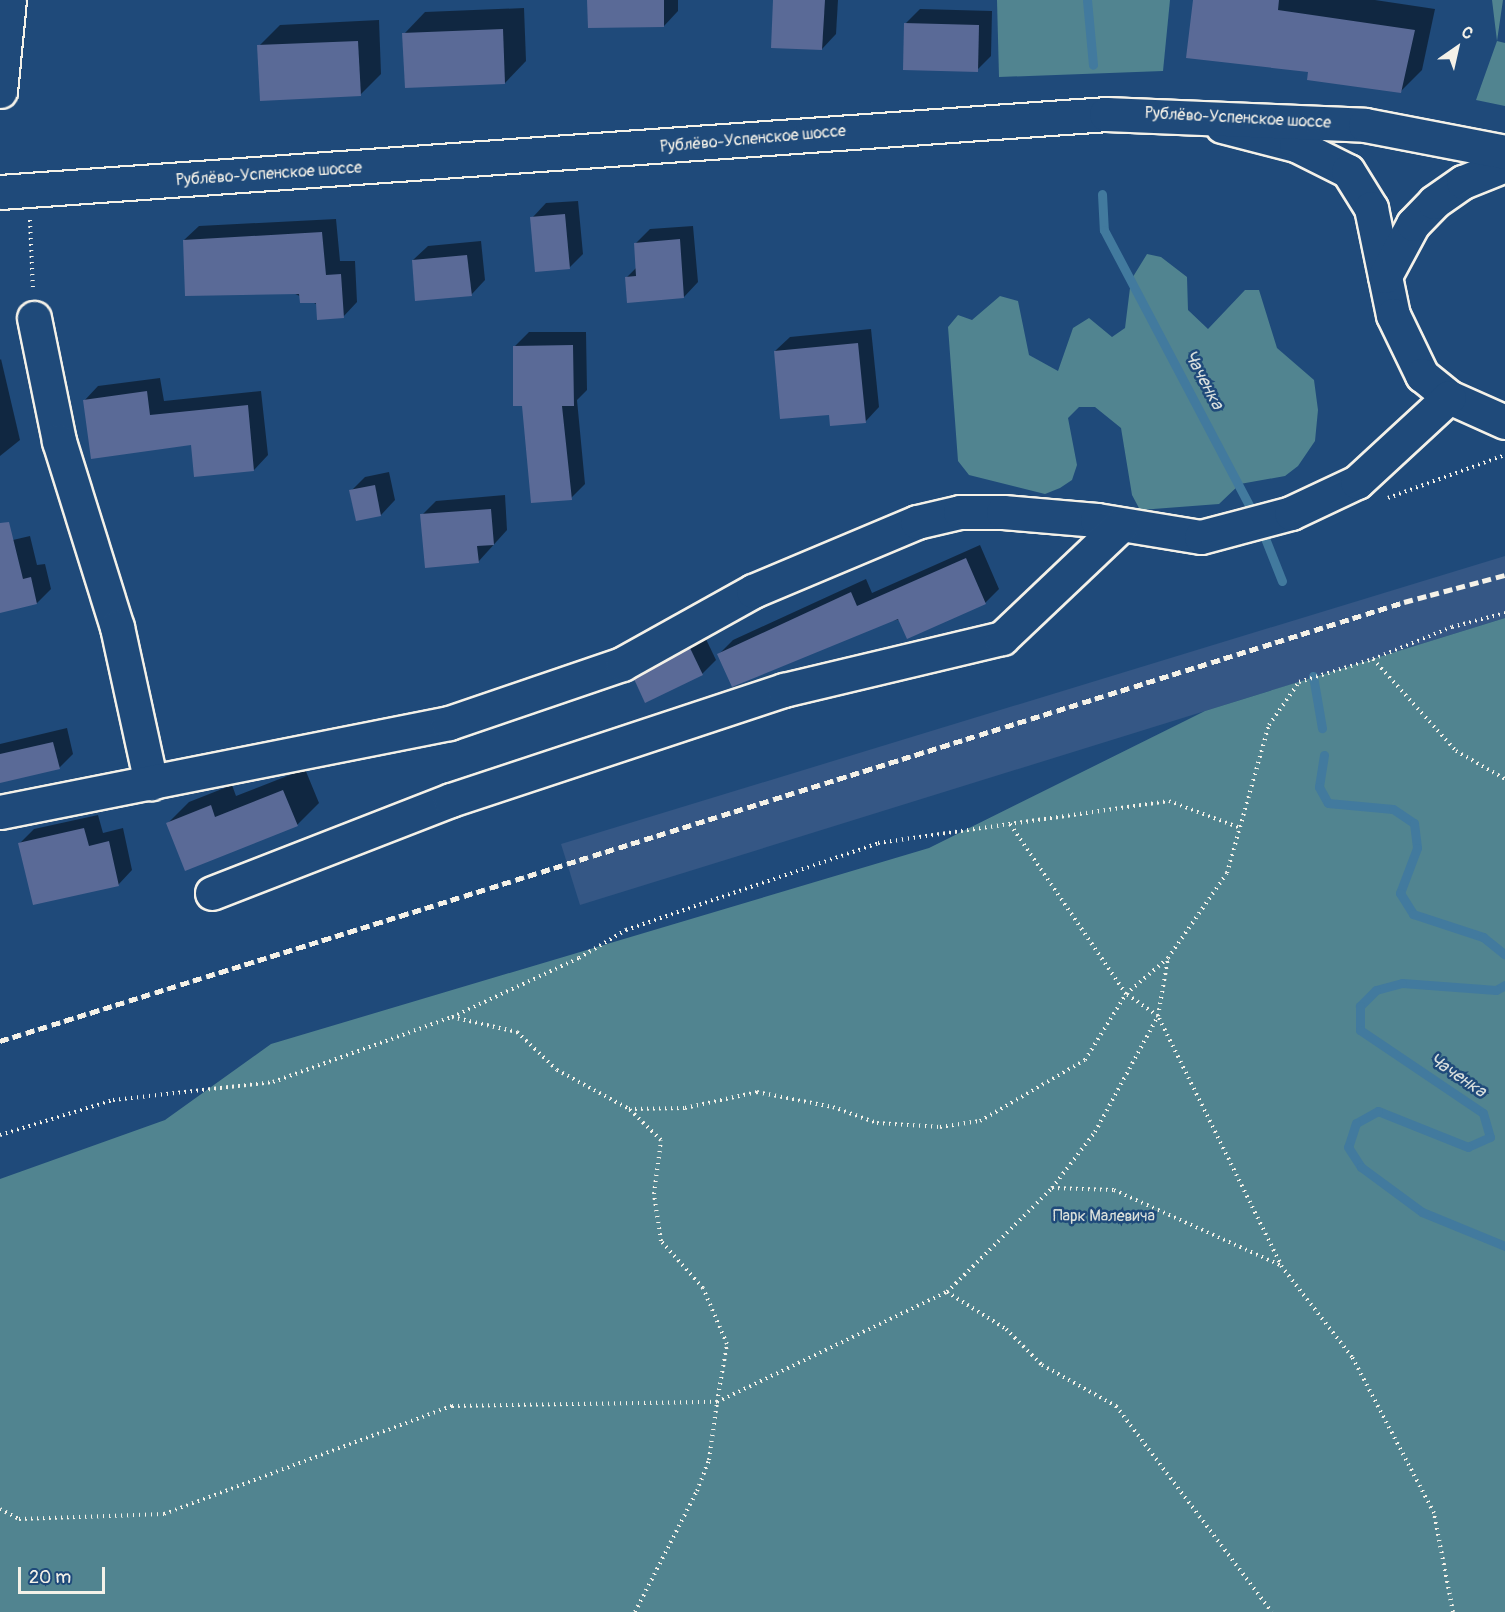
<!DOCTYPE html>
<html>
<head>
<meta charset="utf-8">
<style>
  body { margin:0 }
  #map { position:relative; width:1505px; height:1612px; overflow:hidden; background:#1f4a7a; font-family:Pangolin,sans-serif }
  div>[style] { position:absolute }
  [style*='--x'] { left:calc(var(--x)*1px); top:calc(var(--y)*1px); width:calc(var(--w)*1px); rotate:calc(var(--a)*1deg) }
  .built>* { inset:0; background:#355785 }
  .green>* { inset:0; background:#518490 }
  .shadow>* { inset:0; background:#0007 }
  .stream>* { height:9px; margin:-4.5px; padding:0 4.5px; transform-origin:4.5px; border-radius:4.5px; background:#427a9e }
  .building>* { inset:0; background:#5a6a97 }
  .path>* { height:4px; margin-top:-2px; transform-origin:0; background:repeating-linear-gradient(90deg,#f4f1e8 0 1.5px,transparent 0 6px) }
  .roads { filter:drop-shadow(2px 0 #f4f1e8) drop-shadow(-2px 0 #f4f1e8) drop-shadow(0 2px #f4f1e8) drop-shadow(0 -2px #f4f1e8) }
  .minor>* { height:33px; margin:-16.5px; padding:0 16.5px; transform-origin:16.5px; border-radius:16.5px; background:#1f4a7a }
  .major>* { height:33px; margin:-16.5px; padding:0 16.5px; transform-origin:16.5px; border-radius:16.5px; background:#1f4a7a }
  .rail>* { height:4.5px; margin-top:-2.25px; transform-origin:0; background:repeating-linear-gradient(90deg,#f4f1e8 0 9px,transparent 0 13.5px) }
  span { translate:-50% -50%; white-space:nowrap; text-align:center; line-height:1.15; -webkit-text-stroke:5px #1f4a7a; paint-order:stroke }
  .street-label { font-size:16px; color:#f4f1e8 }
  .park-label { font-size:16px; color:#dce1db }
  .water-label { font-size:18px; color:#d9dfdd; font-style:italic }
  .north { position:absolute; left:1427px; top:18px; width:60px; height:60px; -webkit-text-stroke:4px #1f4a7a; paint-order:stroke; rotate:34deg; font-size:16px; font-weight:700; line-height:24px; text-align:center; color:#f4f1e8 }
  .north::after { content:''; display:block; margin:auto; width:21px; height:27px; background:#f4f1e8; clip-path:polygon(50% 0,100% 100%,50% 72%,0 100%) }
  .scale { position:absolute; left:18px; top:1567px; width:87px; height:27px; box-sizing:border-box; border:3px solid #f4f1e8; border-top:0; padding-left:8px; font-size:18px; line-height:21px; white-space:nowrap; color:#f4f1e8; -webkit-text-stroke:4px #1f4a7a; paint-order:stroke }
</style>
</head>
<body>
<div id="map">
  <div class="built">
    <i style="clip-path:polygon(1505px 556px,1505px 618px,580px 905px,561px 844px)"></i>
  </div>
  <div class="green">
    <i style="clip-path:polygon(997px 0,1170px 0,1163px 71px,999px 77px)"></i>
    <i style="clip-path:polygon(1492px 0,1503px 0,1497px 41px,1505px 43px,1505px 106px,1476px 100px,1497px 41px)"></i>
    <i style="clip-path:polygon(1147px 254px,1161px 257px,1187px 277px,1188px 310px,1208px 329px,1245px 290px,1259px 290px,1277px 348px,1314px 380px,1318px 410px,1315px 441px,1298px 466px,1285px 476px,1240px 484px,1219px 504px,1140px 510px,1132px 495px,1121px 428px,1095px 407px,1079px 407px,1068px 418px,1077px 465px,1072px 480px,1060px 488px,1045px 494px,969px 475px,958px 461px,948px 327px,958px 315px,972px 320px,1000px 296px,1018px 301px,1029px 355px,1058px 371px,1073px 328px,1089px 318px,1112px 337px,1125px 328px,1131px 280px)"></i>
    <i style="clip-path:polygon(1505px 618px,1505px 1612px,0 1612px,0 1179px,165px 1120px,271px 1044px,929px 848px,1205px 711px)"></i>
  </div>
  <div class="shadow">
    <i style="clip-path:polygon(589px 0,678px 0,678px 11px,664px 26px)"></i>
    <i style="clip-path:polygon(775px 0,838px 0,836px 34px,822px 49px)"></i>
    <i style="clip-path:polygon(1194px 0,1375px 0,1435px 9px,1422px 70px,1401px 91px,1310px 71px)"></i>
    <i style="clip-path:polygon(524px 8px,526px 61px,505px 83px,404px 34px,425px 12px)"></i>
    <i style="clip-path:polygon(920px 9px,992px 11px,991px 56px,977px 70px,906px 23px)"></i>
    <i style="clip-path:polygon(379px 20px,381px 74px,360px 95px,259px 46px,280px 25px)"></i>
    <i style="clip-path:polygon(578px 201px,583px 254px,569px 268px,532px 218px,546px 203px)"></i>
    <i style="clip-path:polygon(336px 219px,340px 261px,355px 261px,357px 302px,343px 317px,184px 240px,199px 226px)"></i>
    <i style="clip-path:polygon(693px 226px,698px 282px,684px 297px,627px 277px,637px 267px,636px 243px,650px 229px)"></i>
    <i style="clip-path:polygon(481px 241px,485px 280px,471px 295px,413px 260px,428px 246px)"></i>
    <i style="clip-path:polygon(871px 329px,879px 407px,865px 422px,830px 413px,775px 351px,790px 337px)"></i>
    <i style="clip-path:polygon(529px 332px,586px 332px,587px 390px,577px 400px,585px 484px,571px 498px,523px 405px,514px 347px)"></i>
    <i style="clip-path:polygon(1px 359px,20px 440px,0 456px,0 360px)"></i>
    <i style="clip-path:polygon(160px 378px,164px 401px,261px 391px,268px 455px,254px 470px,84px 401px,98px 386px)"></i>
    <i style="clip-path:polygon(389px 472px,395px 500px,381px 515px,351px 491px,365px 477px)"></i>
    <i style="clip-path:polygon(505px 495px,507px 530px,478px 562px,422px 515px,436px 501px)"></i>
    <i style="clip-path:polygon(30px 536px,37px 565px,45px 564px,51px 589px,37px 603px,0 611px,0 543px)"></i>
    <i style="clip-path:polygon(980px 545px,999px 589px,985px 603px,719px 654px,733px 640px,866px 579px,872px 593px)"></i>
    <i style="clip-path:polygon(704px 635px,716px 660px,702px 674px,636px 679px)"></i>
    <i style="clip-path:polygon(67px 728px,73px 754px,59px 768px,0 782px,0 744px)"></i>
    <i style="clip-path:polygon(305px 769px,319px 803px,297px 825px,168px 823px,189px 802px,232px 785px,236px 796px)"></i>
    <i style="clip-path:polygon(98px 815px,103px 833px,123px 828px,132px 870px,118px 885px,20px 843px,34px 829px)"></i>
  </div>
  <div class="stream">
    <i style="--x:1087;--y:0;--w:65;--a:84.7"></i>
    <i style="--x:1102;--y:194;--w:36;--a:87"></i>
    <i style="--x:1104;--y:230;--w:323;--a:62.2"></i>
    <i style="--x:1261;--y:528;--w:57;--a:68.4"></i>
    <i style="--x:1313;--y:676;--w:53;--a:80.2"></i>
    <i style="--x:1324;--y:755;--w:32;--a:99"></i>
    <i style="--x:1319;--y:787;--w:18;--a:61"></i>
    <i style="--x:1328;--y:803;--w:65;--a:5.3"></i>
    <i style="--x:1393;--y:809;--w:25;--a:34"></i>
    <i style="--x:1414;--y:823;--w:25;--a:83"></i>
    <i style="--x:1417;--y:848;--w:48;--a:110.7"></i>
    <i style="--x:1400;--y:893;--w:25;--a:58"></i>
    <i style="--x:1413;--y:914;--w:74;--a:18.2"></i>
    <i style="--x:1483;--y:937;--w:28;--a:39"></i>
    <i style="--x:1505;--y:985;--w:10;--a:151"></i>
    <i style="--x:1496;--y:990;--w:94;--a:-175.7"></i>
    <i style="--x:1402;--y:983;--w:27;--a:165"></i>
    <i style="--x:1376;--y:990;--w:23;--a:135"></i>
    <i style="--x:1360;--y:1006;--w:24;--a:90"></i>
    <i style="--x:1360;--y:1030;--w:148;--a:34"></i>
    <i style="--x:1483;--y:1113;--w:25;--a:74"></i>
    <i style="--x:1490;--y:1137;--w:24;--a:156"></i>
    <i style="--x:1468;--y:1147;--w:97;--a:-158.2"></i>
    <i style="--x:1378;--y:1111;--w:25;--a:151"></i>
    <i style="--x:1356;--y:1123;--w:25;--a:108"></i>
    <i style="--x:1348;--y:1147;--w:24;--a:57"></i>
    <i style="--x:1361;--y:1167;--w:76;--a:36.4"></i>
    <i style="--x:1422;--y:1212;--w:90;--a:22.3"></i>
  </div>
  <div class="building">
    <i style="clip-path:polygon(587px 0,664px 0,664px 27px,588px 28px)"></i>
    <i style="clip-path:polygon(773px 0,825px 0,822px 50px,771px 48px)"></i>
    <i style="clip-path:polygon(1193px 0,1279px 0,1278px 10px,1415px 30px,1401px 93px,1307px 80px,1308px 72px,1186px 58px)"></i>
    <i style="clip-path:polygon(904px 23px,979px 25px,978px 72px,903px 70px)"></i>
    <i style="clip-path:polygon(503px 29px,505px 84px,405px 88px,402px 33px)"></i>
    <i style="clip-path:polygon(358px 41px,361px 96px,260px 101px,257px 45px)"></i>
    <i style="clip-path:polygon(565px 214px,570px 269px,535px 272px,530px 217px)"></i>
    <i style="clip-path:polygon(322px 232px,326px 275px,341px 274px,344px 318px,317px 320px,316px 303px,300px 303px,299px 294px,185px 296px,183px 240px)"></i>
    <i style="clip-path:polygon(680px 239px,684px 298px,627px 303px,625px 277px,636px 276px,634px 243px)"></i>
    <i style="clip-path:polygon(467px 255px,472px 296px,415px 301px,412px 260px)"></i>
    <i style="clip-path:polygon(858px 343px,866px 423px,830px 426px,829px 415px,780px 419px,774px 351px)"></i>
    <i style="clip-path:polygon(573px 345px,574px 406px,562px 406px,572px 500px,531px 503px,522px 406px,513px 406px,513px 346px)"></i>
    <i style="clip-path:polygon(147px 391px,150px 415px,248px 405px,254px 471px,194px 477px,191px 445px,91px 459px,83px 400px)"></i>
    <i style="clip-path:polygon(375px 485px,381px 516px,356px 521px,349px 490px)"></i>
    <i style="clip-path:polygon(491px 509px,494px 545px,477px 546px,479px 563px,425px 568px,420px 514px)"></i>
    <i style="clip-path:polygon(9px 522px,23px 579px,31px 577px,37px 604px,0 613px,0 523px)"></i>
    <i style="clip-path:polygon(966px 558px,986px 604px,907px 639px,898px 619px,732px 687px,717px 654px,851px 592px,857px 606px)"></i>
    <i style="clip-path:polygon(690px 648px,703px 675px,645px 703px,634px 679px)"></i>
    <i style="clip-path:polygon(53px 742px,60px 769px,0 783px,0 754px)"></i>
    <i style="clip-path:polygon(283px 790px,298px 826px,185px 871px,166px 823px,211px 805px,215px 817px)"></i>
    <i style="clip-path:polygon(84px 828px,89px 846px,109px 841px,119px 886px,33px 905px,18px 843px)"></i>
  </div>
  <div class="path">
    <i style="--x:30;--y:220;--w:68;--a:87.5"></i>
    <i style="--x:1388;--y:498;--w:125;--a:-20.2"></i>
    <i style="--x:1373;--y:659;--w:85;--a:-22.1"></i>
    <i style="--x:1452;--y:627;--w:55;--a:-14.8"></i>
    <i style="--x:452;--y:1017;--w:67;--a:13"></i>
    <i style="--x:517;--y:1032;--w:55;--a:43.5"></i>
    <i style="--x:557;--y:1070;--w:82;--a:28.4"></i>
    <i style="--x:629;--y:1109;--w:56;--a:-1"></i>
    <i style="--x:685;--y:1108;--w:74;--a:-12.5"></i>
    <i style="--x:757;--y:1092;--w:77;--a:11.2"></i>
    <i style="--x:833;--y:1107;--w:47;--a:20"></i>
    <i style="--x:877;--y:1123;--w:63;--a:3.6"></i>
    <i style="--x:940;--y:1127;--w:40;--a:-8.5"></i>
    <i style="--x:980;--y:1121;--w:121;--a:-30.2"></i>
    <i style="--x:1085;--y:1060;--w:78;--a:-58.2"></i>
    <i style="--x:1126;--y:994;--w:206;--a:-124.3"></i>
    <i style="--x:0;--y:1135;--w:118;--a:-17.2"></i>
    <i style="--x:113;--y:1100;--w:161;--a:-6.4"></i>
    <i style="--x:273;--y:1082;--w:190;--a:-20"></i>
    <i style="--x:452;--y:1017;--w:140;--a:-24.9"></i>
    <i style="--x:579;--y:958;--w:55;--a:-30.8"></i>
    <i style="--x:626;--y:930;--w:267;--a:-19"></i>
    <i style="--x:878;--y:843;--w:294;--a:-8.2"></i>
    <i style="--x:1169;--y:801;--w:76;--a:20.8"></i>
    <i style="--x:1052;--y:1188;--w:62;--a:1.8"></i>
    <i style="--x:1114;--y:1190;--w:184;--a:24.3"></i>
    <i style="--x:947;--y:1292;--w:70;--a:32.1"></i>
    <i style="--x:1006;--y:1329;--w:51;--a:45"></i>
    <i style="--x:1042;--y:1365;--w:85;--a:29"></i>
    <i style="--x:1116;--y:1406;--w:258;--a:52.9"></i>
    <i style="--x:0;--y:1509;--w:21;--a:28"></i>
    <i style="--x:19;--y:1519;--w:145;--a:-2"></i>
    <i style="--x:164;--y:1514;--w:308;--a:-20.6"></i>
    <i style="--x:452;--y:1406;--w:265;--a:-0.9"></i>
    <i style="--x:717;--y:1402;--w:59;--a:-80.2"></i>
    <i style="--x:727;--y:1344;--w:61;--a:-113.2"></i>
    <i style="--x:703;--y:1288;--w:63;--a:-131.8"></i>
    <i style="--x:661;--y:1241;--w:48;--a:-98.5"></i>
    <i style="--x:654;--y:1194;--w:54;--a:-82.6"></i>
    <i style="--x:661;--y:1140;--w:45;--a:-135.9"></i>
    <i style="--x:635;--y:1612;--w:136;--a:-62.9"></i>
    <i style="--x:697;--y:1491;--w:33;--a:-69"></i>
    <i style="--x:709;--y:1460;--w:59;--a:-82.1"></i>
    <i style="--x:717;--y:1402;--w:255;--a:-25.6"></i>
    <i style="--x:947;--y:1292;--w:148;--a:-44.7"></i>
    <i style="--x:1052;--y:1188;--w:71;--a:-52.5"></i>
    <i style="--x:1095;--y:1132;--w:132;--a:-61.5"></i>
    <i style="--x:1158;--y:1016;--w:59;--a:-80.2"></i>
    <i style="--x:1453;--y:1612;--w:101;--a:-100.9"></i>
    <i style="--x:1434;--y:1513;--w:176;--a:-117.7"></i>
    <i style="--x:1352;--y:1357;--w:114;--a:-127.9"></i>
    <i style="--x:1282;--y:1267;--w:280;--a:-116.3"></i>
    <i style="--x:1158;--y:1016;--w:39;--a:-145"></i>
    <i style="--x:1126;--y:994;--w:55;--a:-40.6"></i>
    <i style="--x:1168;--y:958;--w:103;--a:-55.2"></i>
    <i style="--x:1227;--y:873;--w:154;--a:-74.2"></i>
    <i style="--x:1269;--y:725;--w:52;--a:-55.1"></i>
    <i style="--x:1299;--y:682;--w:77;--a:-17.3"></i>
    <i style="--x:1373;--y:659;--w:124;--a:47.9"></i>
    <i style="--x:1456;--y:751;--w:56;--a:29.7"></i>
  </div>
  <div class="roads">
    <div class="minor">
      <i style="--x:0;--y:91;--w:91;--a:-84.4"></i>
      <i style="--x:1222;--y:126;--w:76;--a:14.4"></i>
      <i style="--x:1296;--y:145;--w:58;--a:26.6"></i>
      <i style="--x:1348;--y:171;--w:44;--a:58.1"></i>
      <i style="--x:1371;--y:208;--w:109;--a:78.4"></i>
      <i style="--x:1393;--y:315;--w:67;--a:64.2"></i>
      <i style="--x:1422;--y:375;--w:35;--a:39"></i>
      <i style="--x:1449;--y:397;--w:61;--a:24.1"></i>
      <i style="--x:1385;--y:276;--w:59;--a:-61.7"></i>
      <i style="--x:1413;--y:224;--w:30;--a:-46"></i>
      <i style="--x:1434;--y:202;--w:35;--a:-35"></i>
      <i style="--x:1463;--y:182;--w:45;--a:-22"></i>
      <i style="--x:34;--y:318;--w:126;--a:78.5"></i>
      <i style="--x:59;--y:441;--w:195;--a:72.7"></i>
      <i style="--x:117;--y:627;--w:160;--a:77.7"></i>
      <i style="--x:0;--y:812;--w:458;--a:-11.2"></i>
      <i style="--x:449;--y:723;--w:183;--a:-18.8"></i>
      <i style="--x:622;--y:664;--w:150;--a:-29.1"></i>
      <i style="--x:753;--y:591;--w:178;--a:-22.8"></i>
      <i style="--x:917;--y:522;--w:44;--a:-13.1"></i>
      <i style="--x:960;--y:512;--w:43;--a:0"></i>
      <i style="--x:1003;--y:512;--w:94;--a:4.9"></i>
      <i style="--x:1097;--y:520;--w:105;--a:9.3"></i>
      <i style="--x:1201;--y:537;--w:93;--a:-14.9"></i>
      <i style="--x:1291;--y:513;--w:73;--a:-25.2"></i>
      <i style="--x:1357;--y:482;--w:125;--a:-42.7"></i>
      <i style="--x:212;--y:893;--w:256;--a:-21.3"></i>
      <i style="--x:451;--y:800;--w:351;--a:-18.3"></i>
      <i style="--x:784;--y:690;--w:224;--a:-13.4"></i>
      <i style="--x:1002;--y:638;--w:164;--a:-43.5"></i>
    </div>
    <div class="major">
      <i style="--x:0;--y:192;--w:1109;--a:-4.03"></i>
      <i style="--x:1106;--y:114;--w:259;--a:2.4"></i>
      <i style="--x:1365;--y:125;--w:143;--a:10.9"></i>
    </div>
  </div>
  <div class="rail">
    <i style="--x:0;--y:1041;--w:1471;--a:-17.36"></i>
    <i style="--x:1404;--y:602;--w:105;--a:-15"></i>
  </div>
  <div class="street-label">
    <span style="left:1238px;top:118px;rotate:3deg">Рублёво-Успенское шоссе</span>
    <span style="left:753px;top:139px;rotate:-5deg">Рублёво-Успенское шоссе</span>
    <span style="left:269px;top:174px;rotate:-4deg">Рублёво-Успенское шоссе</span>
  </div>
  <div class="park-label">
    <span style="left:1104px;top:1216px">Парк Малевича</span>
  </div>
  <div class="water-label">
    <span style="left:1203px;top:380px;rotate:62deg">Чаченка</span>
    <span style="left:1457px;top:1076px;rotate:34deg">Чаченка</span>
  </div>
  <div class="north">С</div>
  <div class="scale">20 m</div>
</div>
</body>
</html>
